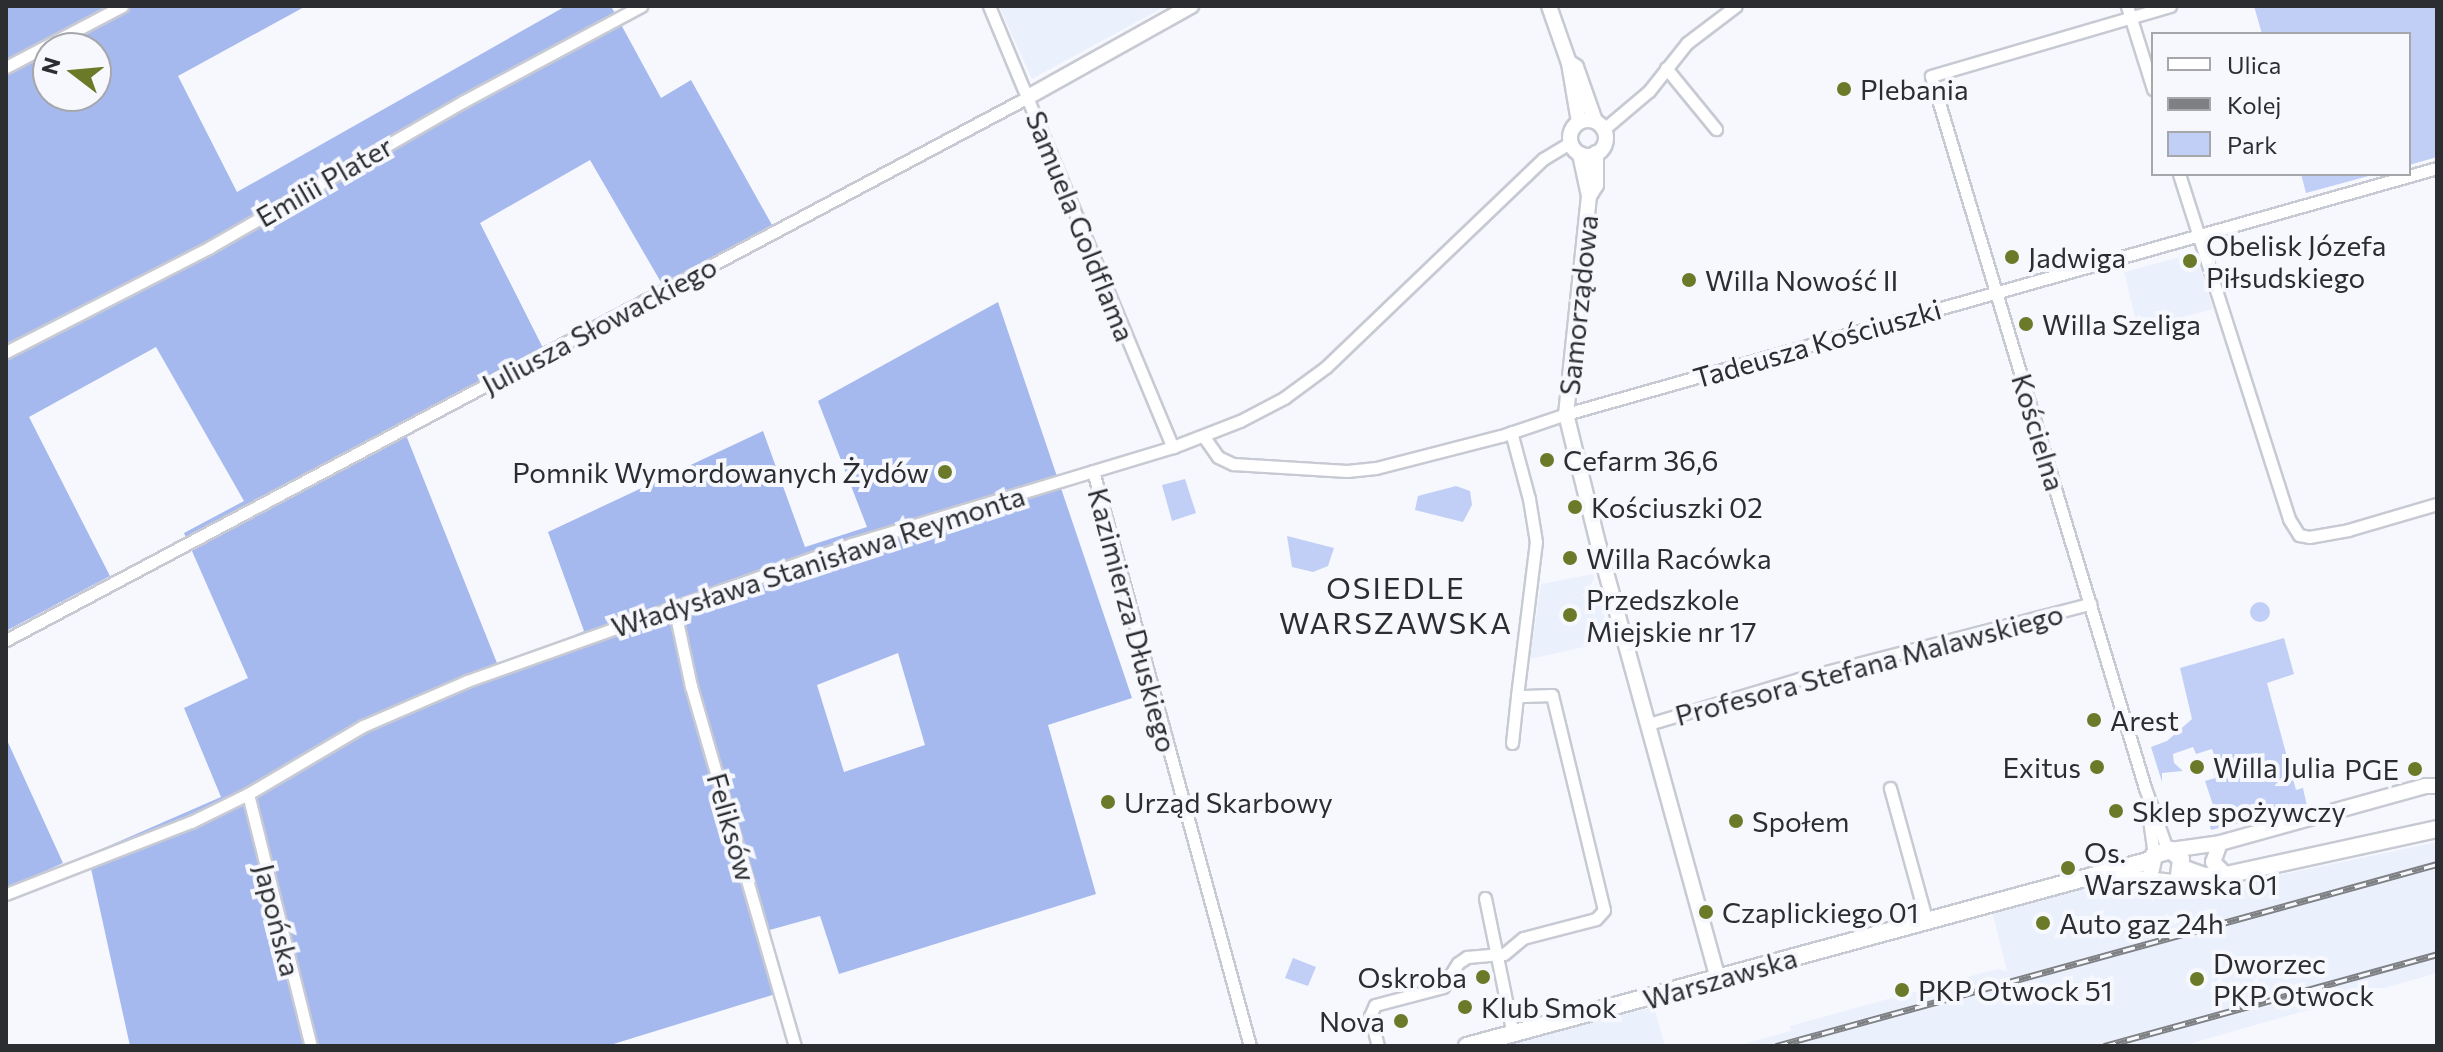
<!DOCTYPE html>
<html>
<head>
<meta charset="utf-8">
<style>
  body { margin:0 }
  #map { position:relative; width:2443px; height:1052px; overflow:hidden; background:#f6f8fd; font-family:Commissioner,sans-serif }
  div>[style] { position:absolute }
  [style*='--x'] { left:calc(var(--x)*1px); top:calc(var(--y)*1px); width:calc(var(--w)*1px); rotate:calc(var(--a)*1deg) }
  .built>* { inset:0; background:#ebf0fd }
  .green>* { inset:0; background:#c1cff6 }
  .round { border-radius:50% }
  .forest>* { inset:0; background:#a6b9ef }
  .roads { filter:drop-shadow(2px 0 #c7cad3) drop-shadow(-2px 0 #c7cad3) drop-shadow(0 2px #c7cad3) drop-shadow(0 -2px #c7cad3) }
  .minor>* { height:11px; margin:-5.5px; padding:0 5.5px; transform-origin:5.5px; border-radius:5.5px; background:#fff }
  .tertiary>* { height:14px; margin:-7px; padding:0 7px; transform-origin:7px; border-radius:7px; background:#fff }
  .tertiary>.ring { margin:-7px; padding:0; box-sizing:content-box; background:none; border:14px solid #fff; border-radius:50% }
  .secondary>* { height:16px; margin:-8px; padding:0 8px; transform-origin:8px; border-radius:8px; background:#fff }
  .rail>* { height:7px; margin-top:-3.5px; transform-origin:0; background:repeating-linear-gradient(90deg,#f6f8fd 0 12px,#7e8083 0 24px); box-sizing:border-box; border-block:2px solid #7e8083 }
  .dots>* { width:22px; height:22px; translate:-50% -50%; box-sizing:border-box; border:4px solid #f6f8fd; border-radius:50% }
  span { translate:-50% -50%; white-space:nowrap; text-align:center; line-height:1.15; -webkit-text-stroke:8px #f6f8fd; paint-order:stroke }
  .poi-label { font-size:28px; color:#2c2d30 }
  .left { translate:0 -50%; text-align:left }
  .right { translate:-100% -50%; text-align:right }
  .street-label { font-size:28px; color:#2c2d30 }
  .neighbourhood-label { font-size:30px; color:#2c2d30; letter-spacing:2px }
  .frame { position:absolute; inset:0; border:8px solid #2c2d30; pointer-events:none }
  .legend { position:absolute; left:2151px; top:32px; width:260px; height:144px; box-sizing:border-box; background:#f6f8fd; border:2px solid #a5a7ab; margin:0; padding:10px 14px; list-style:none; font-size:24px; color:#2c2d30 }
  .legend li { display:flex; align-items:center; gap:16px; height:40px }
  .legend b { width:40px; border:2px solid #a5a7ab }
  .north { position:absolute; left:32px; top:32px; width:80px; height:80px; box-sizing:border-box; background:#f6f8fd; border:2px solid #a5a7ab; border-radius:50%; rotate:286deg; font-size:22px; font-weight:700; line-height:32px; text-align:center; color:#2c2d30 }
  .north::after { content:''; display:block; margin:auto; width:28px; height:36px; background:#6a7a28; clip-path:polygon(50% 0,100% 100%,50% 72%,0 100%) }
</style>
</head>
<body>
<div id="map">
  <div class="built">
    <i style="clip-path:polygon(999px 6px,1166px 6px,1032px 79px)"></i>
    <i style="clip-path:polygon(2181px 257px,2187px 265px,2199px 265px,2213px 309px,2138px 329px,2124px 272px)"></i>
    <i style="clip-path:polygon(1593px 574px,1611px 641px,1530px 659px,1541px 584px)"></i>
    <i style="clip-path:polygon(2437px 842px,2437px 973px,2182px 1046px,1737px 1046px,1791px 1031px,1790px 1026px,1997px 969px,2007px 971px,1992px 911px,2102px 882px,2184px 895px)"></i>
    <i style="clip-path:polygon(1654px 1007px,1665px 1046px,1494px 1046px)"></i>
  </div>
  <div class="green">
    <i style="clip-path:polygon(2254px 6px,2437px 6px,2437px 157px,2409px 165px,2409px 34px,2262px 34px)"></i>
    <i style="clip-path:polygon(2301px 174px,2376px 174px,2306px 193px)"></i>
    <i style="clip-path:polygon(1185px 479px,1196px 513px,1172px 521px,1162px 485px)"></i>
    <i style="clip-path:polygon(1456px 486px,1470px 491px,1472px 505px,1463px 522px,1415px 510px,1418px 496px)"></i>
    <i style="clip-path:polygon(1287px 536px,1334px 548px,1328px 566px,1313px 572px,1292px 567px)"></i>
    <i class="round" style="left:2250px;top:602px;width:20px;height:20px"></i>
    <i style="clip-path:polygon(2284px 638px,2294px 674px,2267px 683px,2296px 790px,2303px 788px,2307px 806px,2211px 830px,2210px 826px,2219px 823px,2205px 781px,2215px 778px,2212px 766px,2217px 764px,2212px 749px,2196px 754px,2193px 747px,2173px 754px,2174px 763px,2183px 771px,2162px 773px,2162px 782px,2151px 747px,2167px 741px,2192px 719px,2180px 668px)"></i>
    <i style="clip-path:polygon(1293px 958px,1316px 967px,1308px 986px,1285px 978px)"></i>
  </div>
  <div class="forest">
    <i style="clip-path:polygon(evenodd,6px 6px,306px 6px,178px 76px,237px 192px,566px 6px,611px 6px,661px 98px,691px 80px,772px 225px,662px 284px,590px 160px,480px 223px,543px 348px,402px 425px,499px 668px,584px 631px,548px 532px,763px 431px,805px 547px,867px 527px,818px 401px,998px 302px,1132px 698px,1048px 725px,1096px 894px,839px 974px,820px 916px,766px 931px,782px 992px,607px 1046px,130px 1046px,88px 855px,221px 797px,184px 708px,248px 678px,184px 533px,244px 501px,156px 347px,29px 417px,110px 576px,6px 631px,6px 6px,48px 48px,96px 48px,96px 96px,48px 96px,48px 48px,6px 6px,898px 653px,925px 745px,844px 772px,817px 685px,898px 653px)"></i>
    <i style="clip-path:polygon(6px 738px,63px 863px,6px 889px)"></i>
  </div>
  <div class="roads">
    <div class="minor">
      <i style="--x:989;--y:6;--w:478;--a:67.4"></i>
      <i style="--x:2127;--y:6;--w:87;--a:72.6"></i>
      <i style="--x:6;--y:67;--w:131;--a:-27.7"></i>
      <i style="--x:1666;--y:68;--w:79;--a:50.7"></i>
      <i style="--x:1604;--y:129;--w:59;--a:-40.2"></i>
      <i style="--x:1649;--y:91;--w:61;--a:-51.6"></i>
      <i style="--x:1687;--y:43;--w:61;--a:-37.1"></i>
      <i style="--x:2179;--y:174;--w:362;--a:72.3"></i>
      <i style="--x:2289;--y:519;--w:19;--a:58"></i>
      <i style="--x:2299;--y:535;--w:10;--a:11"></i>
      <i style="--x:2309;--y:537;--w:40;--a:-10"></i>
      <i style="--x:2348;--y:530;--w:93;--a:-16.3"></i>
      <i style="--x:6;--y:352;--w:229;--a:-27.2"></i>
      <i style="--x:210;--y:247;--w:293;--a:-29.9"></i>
      <i style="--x:464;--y:101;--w:201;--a:-28.2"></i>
      <i style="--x:1204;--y:437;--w:24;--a:55"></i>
      <i style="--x:1218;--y:457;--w:17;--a:25"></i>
      <i style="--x:1233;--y:464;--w:114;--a:3.5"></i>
      <i style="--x:1347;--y:471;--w:29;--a:-6"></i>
      <i style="--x:1376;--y:468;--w:129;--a:-14.4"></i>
      <i style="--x:1501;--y:436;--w:69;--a:-18.7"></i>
      <i style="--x:1566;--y:414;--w:905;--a:-15.77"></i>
      <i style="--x:1093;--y:471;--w:596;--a:74.73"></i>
      <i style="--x:674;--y:607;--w:81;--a:77.9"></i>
      <i style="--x:691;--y:686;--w:375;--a:73.9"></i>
      <i style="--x:6;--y:640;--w:1157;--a:-27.98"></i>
      <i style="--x:1649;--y:724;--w:157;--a:-16.7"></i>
      <i style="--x:1799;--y:679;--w:301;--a:-14.5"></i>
      <i style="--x:1512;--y:743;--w:47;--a:-83.9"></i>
      <i style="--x:1890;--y:788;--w:139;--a:74.6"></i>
      <i style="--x:248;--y:794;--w:260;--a:76"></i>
      <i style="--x:2148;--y:812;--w:43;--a:82.1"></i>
      <i style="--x:2167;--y:849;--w:65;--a:-109.8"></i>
      <i style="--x:2145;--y:788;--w:743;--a:-106.73"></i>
      <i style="--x:1931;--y:76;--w:249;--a:-16.3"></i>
      <i style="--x:6;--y:894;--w:199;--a:-21.3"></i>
      <i style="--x:191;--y:822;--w:64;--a:-26.2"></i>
      <i style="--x:248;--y:794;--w:134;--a:-30.6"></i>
      <i style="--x:363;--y:726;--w:113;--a:-23.4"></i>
      <i style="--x:467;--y:681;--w:409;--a:-19.6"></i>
      <i style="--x:852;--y:544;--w:335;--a:-16.8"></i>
      <i style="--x:1173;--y:447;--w:72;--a:-21.2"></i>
      <i style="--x:1240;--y:421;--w:50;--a:-27.6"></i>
      <i style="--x:1284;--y:398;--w:52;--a:-36.4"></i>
      <i style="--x:1326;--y:367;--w:301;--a:-43.8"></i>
      <i style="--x:1543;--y:159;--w:31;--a:-31"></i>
      <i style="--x:1485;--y:898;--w:140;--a:78.4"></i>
      <i style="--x:1378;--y:1046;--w:31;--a:-105"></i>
      <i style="--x:1370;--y:1016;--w:12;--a:-66"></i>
      <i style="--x:1375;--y:1005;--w:70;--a:-14.8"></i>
      <i style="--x:1443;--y:987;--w:28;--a:-58"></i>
      <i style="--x:1458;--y:963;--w:11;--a:-34"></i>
      <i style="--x:1467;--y:957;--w:37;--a:-5"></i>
      <i style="--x:1504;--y:954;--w:25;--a:-40"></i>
      <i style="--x:1523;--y:938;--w:75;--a:-14.6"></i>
      <i style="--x:1596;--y:919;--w:12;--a:-48"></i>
      <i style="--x:1604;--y:910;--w:221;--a:-103.6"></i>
      <i style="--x:1552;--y:695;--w:35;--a:178"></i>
      <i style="--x:1517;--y:696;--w:155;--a:-83"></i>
      <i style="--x:1536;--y:542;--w:44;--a:-99.2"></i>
      <i style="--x:1529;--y:499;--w:69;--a:-105"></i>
    </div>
    <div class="tertiary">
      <i style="--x:1549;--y:6;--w:60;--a:70.7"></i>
      <i style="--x:1569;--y:63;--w:60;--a:80.4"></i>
      <i style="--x:1570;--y:63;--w:7;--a:34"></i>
      <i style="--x:1576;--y:67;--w:57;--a:70.6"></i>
      <i style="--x:1028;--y:97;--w:187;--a:-29.2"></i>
      <i class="ring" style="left:1570px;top:120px;width:22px;height:22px"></i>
      <i style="--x:1596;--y:153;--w:32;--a:90"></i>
      <i style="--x:1596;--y:185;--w:13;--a:122"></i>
      <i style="--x:1589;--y:196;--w:219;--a:96"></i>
      <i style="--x:1566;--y:414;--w:137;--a:76.1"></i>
      <i style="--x:1599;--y:547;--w:449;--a:74.6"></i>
      <i style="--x:1580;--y:154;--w:43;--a:77.9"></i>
      <i style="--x:2220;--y:843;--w:20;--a:110"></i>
      <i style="--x:2213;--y:862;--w:18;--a:45"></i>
      <i style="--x:2171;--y:850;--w:49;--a:-8.1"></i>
      <i style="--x:2220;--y:843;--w:213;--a:-15.5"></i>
      <i style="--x:2425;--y:786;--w:12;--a:0"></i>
    </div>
    <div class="secondary">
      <i style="--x:2182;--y:868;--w:23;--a:20"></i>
      <i style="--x:2204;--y:876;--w:22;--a:-3"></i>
      <i style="--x:2226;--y:875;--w:216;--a:-12.3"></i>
      <i style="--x:2151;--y:869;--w:14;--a:-78"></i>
      <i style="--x:2154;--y:855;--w:18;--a:-16"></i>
      <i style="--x:2171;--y:850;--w:13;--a:42"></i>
      <i style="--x:2181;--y:859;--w:16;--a:97"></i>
      <i style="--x:2111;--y:876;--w:80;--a:6.5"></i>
      <i style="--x:2190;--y:885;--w:25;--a:-12"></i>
      <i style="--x:1467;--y:1046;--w:709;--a:-15.21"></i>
    </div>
  </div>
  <div class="rail">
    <i style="--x:1776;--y:1046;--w:686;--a:-15.39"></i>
    <i style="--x:2104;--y:1046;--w:345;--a:-15.4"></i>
  </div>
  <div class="dots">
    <i style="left:1844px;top:89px;background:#6a7a28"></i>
    <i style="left:2012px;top:257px;background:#6a7a28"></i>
    <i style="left:2190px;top:261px;background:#6a7a28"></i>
    <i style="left:1689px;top:280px;background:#6a7a28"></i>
    <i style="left:2026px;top:324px;background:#6a7a28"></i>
    <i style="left:1547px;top:460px;background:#6a7a28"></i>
    <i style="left:945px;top:472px;background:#6a7a28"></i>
    <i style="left:1575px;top:507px;background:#6a7a28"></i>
    <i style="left:1570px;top:558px;background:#6a7a28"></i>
    <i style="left:1570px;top:615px;background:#6a7a28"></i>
    <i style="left:2094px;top:720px;background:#6a7a28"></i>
    <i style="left:2097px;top:767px;background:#6a7a28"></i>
    <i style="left:2197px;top:767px;background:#6a7a28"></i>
    <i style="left:2415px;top:769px;background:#6a7a28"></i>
    <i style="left:1108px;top:802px;background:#6a7a28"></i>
    <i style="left:2116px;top:811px;background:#6a7a28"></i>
    <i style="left:1736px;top:821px;background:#6a7a28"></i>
    <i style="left:2068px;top:868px;background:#6a7a28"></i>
    <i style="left:1706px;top:912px;background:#6a7a28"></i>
    <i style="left:2043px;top:923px;background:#6a7a28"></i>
    <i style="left:1483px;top:977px;background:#6a7a28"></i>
    <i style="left:2197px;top:979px;background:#6a7a28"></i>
    <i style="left:1902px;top:990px;background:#6a7a28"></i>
    <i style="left:1465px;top:1007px;background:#6a7a28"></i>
    <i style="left:1401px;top:1021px;background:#6a7a28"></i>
  </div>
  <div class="poi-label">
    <span class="left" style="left:1860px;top:89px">Plebania</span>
    <span class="left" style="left:2206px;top:261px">Obelisk Józefa<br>Piłsudskiego</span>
    <span class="left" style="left:2028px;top:257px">Jadwiga</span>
    <span class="left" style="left:1705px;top:280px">Willa Nowość II</span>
    <span class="left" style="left:2042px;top:324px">Willa Szeliga</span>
    <span class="left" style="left:1563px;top:460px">Cefarm 36,6</span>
    <span class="right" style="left:929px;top:472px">Pomnik Wymordowanych Żydów</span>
    <span class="left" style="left:1591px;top:507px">Kościuszki 02</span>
    <span class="left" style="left:1586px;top:558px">Willa Racówka</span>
    <span class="left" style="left:1586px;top:615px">Przedszkole<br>Miejskie nr 17</span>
    <span class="left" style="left:2110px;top:720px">Arest</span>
    <span class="right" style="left:2081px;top:767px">Exitus</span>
    <span class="left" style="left:2213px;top:767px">Willa Julia</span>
    <span class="right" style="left:2399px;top:769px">PGE</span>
    <span class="left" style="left:1124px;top:802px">Urząd Skarbowy</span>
    <span class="left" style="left:2132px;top:811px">Sklep spożywczy</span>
    <span class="left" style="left:1752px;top:821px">Społem</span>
    <span class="left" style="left:2084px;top:868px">Os.<br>Warszawska 01</span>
    <span class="left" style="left:1722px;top:912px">Czaplickiego 01</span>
    <span class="left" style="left:2059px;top:923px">Auto gaz 24h</span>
    <span class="left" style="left:2213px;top:979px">Dworzec<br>PKP Otwock</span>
    <span class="right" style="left:1467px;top:977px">Oskroba</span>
    <span class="left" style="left:1918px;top:990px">PKP Otwock 51</span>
    <span class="left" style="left:1481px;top:1007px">Klub Smok</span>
    <span class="right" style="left:1385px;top:1021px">Nova</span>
  </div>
  <div class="street-label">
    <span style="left:324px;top:181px;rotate:-30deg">Emilii Plater</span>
    <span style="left:1081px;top:226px;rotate:68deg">Samuela Goldflama</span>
    <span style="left:1578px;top:305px;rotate:-84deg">Samorządowa</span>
    <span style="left:599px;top:325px;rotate:-28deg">Juliusza Słowackiego</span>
    <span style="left:1817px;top:343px;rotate:-16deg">Tadeusza Kościuszki</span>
    <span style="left:2039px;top:432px;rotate:73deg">Kościelna</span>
    <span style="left:818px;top:561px;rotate:-18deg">Władysława Stanisława Reymonta</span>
    <span style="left:1133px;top:620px;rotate:75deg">Kazimierza Dłuskiego</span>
    <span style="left:1869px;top:664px;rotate:-15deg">Profesora Stefana Malawskiego</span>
    <span style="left:732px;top:827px;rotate:74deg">Feliksów</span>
    <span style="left:278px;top:920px;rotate:76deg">Japońska</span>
    <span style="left:1720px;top:978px;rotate:-16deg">Warszawska</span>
  </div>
  <div class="neighbourhood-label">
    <span style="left:1396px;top:604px">OSIEDLE<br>WARSZAWSKA</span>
  </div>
  <div class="frame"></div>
  <ul class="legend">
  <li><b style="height:10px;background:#fff"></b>Ulica</li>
  <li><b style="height:10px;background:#7e8083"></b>Kolej</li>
  <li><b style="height:22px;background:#c1cff6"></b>Park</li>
  </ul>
  <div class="north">N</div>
</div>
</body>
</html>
